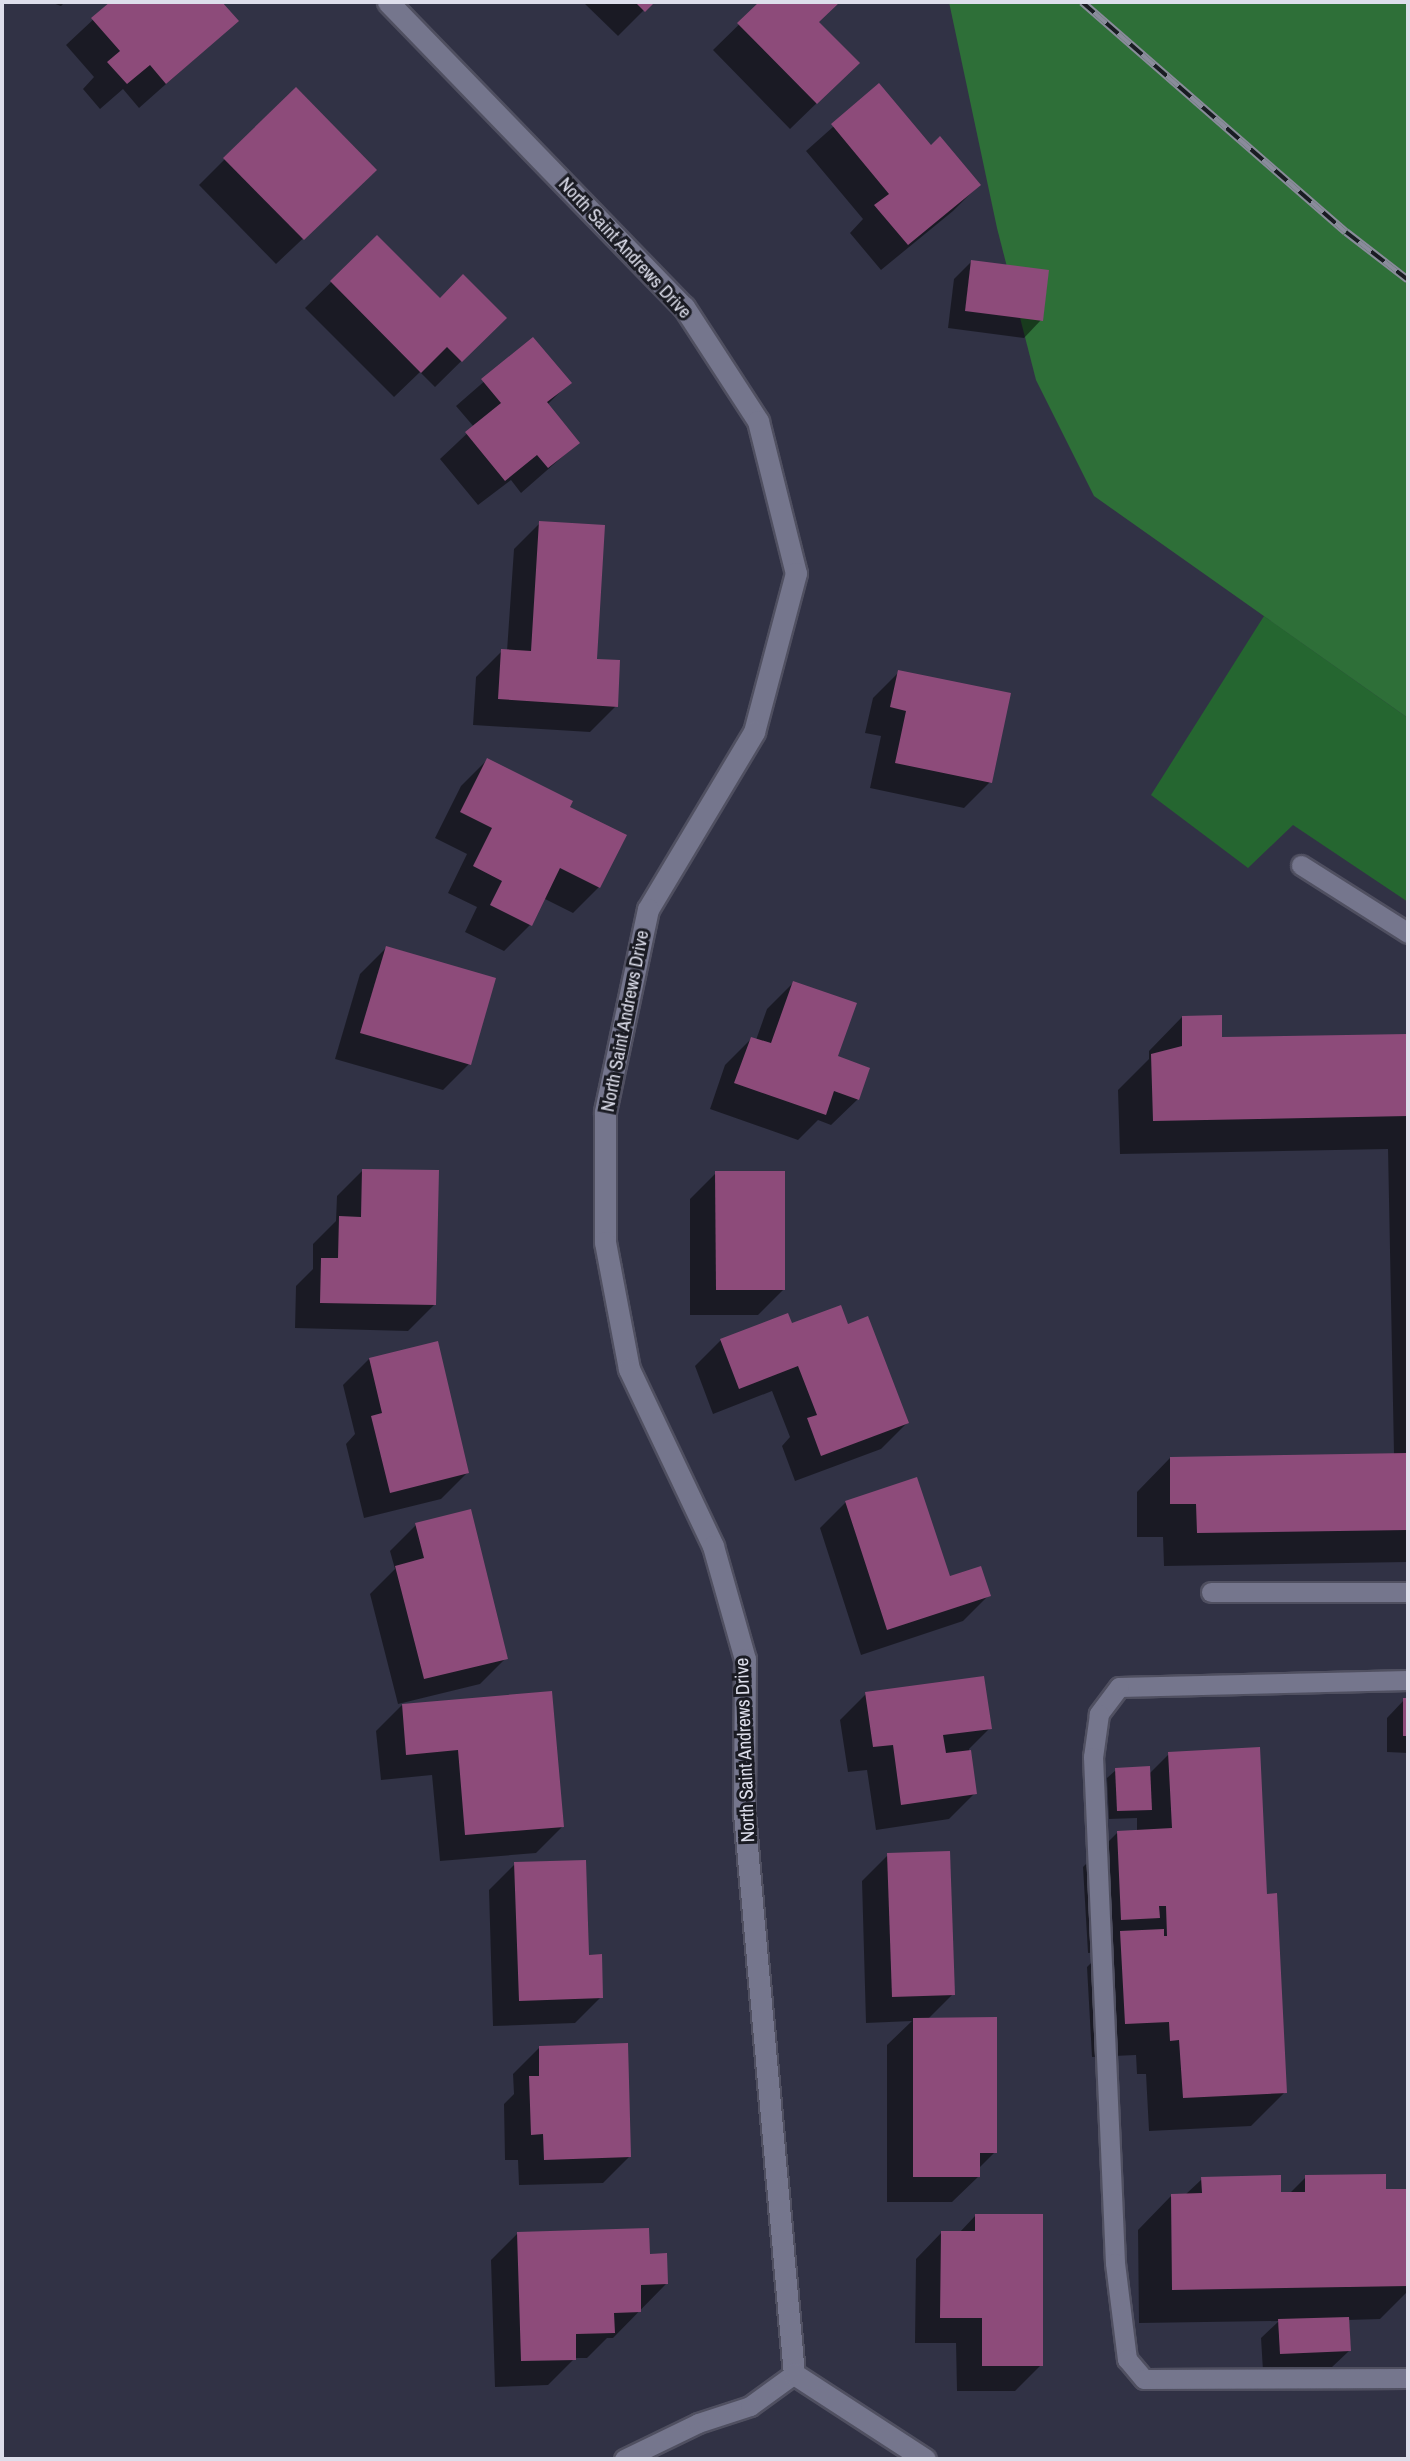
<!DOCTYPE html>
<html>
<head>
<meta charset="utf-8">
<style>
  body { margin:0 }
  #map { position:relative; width:1410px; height:2461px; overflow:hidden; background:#313245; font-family:"Archivo Narrow",sans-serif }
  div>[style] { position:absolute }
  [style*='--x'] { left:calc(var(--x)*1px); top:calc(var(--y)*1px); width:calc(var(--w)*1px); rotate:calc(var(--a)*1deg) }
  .green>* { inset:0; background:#256630 }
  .forest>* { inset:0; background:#2e6f38 }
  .shadow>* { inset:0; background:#0007 }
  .building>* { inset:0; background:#8d4b7a }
  .roads { filter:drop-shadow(2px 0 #505061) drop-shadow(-2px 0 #505061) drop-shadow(0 2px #505061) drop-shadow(0 -2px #505061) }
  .lane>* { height:19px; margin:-9.5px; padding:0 9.5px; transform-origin:9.5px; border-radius:9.5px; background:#75768d }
  .street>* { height:21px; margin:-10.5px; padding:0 10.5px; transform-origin:10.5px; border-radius:10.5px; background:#75768d }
  .rail>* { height:8px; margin-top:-4px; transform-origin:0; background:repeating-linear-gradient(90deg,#1a1b23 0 16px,#8a8b9b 0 32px); box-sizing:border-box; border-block:2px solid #8a8b9b }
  span { translate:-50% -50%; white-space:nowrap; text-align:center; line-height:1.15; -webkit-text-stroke:6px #1a1b23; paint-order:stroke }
  .street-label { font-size:19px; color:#dddeeb }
  .frame { position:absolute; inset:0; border:4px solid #dddeeb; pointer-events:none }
</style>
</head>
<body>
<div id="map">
  <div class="green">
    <i style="clip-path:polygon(1264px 616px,1408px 718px,1408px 902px,1293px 825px,1248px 868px,1151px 795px)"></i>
  </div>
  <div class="forest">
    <i style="clip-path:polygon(949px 2px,1408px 2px,1408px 718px,1094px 496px,1036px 380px,997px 228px)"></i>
  </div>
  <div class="shadow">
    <i style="clip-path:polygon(50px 2px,65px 2px,61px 6px)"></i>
    <i style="clip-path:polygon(112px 2px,219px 2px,237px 21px,139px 108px,123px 89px,100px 109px,83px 89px,94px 77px,66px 45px)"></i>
    <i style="clip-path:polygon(583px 2px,652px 2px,618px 36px)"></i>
    <i style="clip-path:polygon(762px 2px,837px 2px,817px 22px,858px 63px,790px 129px,713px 50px)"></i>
    <i style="clip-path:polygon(879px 86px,931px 147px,979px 185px,953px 211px,881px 270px,850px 233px,863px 219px,806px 151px)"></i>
    <i style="clip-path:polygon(225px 159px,348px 196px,276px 264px,199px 185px)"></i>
    <i style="clip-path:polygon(377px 237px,440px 300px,505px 318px,435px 387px,420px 372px,394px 397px,305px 308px)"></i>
    <i style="clip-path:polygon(972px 261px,1041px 320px,1024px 338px,948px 328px,954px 279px)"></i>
    <i style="clip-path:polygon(533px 339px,569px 383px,547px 405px,578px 443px,521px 493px,511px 480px,478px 505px,440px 459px,474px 427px,456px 406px)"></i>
    <i style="clip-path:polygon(540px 523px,616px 706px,590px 732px,473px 725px,476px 677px,502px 651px,507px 651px,514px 549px)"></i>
    <i style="clip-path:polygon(899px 672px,990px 782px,964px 808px,870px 788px,881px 736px,865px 733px,873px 698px)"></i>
    <i style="clip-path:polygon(487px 760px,567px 808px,599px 887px,573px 913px,543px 898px,530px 925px,504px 951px,465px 932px,477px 907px,448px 893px,467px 854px,435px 838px,461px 786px)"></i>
    <i style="clip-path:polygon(386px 948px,469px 1064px,443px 1090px,335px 1059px,360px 974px)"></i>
    <i style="clip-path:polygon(793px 983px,858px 1099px,831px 1125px,818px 1120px,798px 1140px,710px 1109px,725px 1065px,751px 1039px,756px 1040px,767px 1009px)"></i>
    <i style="clip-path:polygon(1182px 1017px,1220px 1039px,1408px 1035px,1408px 1562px,1164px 1566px,1163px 1537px,1137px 1537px,1137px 1492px,1170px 1458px,1394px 1455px,1388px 1149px,1120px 1154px,1118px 1090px,1149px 1059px,1149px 1051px)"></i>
    <i style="clip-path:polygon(363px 1170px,434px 1305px,408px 1331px,295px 1328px,296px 1286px,313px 1269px,313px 1244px,336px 1221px,337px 1196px)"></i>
    <i style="clip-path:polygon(716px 1173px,784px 1289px,758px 1315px,690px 1315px,690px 1199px)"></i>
    <i style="clip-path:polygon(791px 1325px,847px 1326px,907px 1423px,881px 1449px,795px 1481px,782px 1446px,790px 1437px,772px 1391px,713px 1414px,695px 1366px,721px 1340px)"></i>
    <i style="clip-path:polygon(369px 1359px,467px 1473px,441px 1499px,364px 1518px,346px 1444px,355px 1434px,343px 1385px)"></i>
    <i style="clip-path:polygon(846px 1502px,949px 1578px,989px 1595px,963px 1621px,861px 1655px,820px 1528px)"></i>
    <i style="clip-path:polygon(416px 1525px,506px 1658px,480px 1684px,398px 1704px,370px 1594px,395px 1569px,390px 1551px)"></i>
    <i style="clip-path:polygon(866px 1694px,990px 1728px,969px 1749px,975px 1793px,949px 1819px,876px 1830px,867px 1770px,848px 1772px,840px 1720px)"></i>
    <i style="clip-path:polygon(1404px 1700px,1408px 1700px,1408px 1753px,1387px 1752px,1387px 1718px)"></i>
    <i style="clip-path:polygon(402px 1705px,562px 1827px,536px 1853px,440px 1861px,432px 1775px,381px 1780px,376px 1731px)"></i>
    <i style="clip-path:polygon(1169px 1754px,1266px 1896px,1285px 2092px,1251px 2126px,1149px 2131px,1146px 2074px,1137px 2074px,1136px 2055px,1092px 2057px,1087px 1967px,1102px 1952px,1088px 1953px,1083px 1867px,1117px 1833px,1137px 1832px,1137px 1818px,1109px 1819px,1107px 1778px,1116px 1770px,1149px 1774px)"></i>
    <i style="clip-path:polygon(888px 1855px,953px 1994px,928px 2019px,995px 2152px,979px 2168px,979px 2176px,952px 2202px,887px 2202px,887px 2045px,912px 2021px,866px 2023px,862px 1881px)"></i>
    <i style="clip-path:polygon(515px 1864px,588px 1956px,601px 1997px,575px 2023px,493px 2026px,489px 1890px)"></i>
    <i style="clip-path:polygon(539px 2048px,629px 2157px,603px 2183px,519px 2185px,518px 2160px,505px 2160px,504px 2104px,514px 2094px,513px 2074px)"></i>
    <i style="clip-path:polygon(1306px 2177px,1384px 2191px,1408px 2190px,1408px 2291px,1380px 2319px,1347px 2320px,1349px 2351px,1331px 2368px,1263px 2371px,1261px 2338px,1279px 2321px,1139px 2323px,1138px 2230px,1171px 2196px,1185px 2195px,1202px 2179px,1289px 2194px)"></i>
    <i style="clip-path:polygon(975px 2216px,1041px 2365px,1015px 2391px,957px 2391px,956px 2343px,915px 2343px,916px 2259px,942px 2232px,959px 2233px)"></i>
    <i style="clip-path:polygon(517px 2234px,649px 2256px,666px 2284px,613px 2338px,607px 2338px,587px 2358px,575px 2358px,548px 2385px,495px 2387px,491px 2260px)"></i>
  </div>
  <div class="building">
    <i style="clip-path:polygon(110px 2px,222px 2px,239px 21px,166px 84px,150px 65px,127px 84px,107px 62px,120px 51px,91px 18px)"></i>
    <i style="clip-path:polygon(635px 2px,655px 2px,645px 12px)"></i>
    <i style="clip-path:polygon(759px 2px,840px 2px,819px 22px,860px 63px,817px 104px,737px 23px)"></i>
    <i style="clip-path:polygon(879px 83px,931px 145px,940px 136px,981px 185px,908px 245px,874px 205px,889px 194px,831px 124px)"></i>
    <i style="clip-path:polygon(296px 87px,377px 170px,304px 240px,223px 158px)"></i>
    <i style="clip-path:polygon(377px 235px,440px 298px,463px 274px,507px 318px,462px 362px,447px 347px,421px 373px,330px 281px)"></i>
    <i style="clip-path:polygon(971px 260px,1049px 270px,1043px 321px,965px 311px)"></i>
    <i style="clip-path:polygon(533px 337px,572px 383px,547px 402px,580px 443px,548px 468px,537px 455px,505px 481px,465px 432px,501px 403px,481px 379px)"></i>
    <i style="clip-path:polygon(539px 521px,605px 525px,597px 659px,620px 660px,618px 707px,498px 699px,501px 649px,531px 651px)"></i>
    <i style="clip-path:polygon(898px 670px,1011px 693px,992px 783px,895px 763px,906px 711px,890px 707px)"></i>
    <i style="clip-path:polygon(487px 758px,573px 801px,570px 807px,627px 835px,600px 888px,560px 868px,532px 926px,490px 905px,502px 881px,473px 866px,492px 828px,460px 812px)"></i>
    <i style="clip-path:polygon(386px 946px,496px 978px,471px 1065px,360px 1033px)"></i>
    <i style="clip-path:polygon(793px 981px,857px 1003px,838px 1056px,870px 1068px,859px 1100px,834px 1091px,826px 1115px,734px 1083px,751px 1037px,771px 1043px)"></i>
    <i style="clip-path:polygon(1222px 1015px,1222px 1037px,1408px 1034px,1408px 1116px,1153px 1121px,1151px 1054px,1182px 1046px,1182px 1016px)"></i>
    <i style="clip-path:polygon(362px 1169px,439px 1170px,436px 1305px,320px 1303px,321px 1258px,338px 1258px,339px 1216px,361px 1217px)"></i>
    <i style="clip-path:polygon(715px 1171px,785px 1171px,785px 1290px,716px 1290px)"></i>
    <i style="clip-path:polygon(841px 1305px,848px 1324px,868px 1316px,909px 1423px,821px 1456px,807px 1418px,817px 1415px,798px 1366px,739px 1389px,720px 1339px,788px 1313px,792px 1323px)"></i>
    <i style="clip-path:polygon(438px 1341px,469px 1473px,390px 1493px,371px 1416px,382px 1413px,369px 1358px)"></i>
    <i style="clip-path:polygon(1408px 1453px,1408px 1530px,1197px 1533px,1196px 1504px,1170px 1504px,1170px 1457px)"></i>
    <i style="clip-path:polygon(917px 1477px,950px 1576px,981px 1566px,991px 1596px,887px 1630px,845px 1501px)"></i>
    <i style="clip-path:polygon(471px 1509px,508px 1659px,424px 1679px,395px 1566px,424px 1558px,415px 1523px)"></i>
    <i style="clip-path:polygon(984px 1676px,992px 1729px,943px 1735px,946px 1753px,971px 1750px,977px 1794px,901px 1805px,893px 1745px,873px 1747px,865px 1692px)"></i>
    <i style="clip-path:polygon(552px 1691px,564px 1827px,465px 1835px,458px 1750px,406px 1755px,402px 1704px)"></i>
    <i style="clip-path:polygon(1403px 1698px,1408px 1698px,1408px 1736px,1403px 1736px)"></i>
    <i style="clip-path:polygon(1260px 1747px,1267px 1894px,1277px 1893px,1287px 2093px,1183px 2098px,1179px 2040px,1170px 2041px,1169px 2022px,1125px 2024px,1120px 1931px,1164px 1929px,1164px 1936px,1167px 1936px,1166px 1906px,1159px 1906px,1160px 1918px,1121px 1920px,1117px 1831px,1172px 1828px,1168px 1752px)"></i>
    <i style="clip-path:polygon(1150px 1766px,1152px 1810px,1117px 1811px,1115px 1768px)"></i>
    <i style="clip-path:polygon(950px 1851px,955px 1995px,892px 1997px,887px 1853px)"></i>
    <i style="clip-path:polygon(586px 1860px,589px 1955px,602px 1954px,603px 1998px,519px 2001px,514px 1862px)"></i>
    <i style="clip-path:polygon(997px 2017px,997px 2153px,980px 2153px,980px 2177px,913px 2177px,913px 2018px)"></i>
    <i style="clip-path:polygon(628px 2043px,631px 2157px,544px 2160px,543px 2134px,531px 2135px,529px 2076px,539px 2076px,539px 2046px)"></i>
    <i style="clip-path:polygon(1386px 2174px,1386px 2189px,1408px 2189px,1408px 2286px,1172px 2290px,1171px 2194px,1202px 2193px,1201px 2177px,1281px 2175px,1281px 2192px,1305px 2192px,1305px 2175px)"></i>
    <i style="clip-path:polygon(975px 2214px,1043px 2214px,1043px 2366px,982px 2366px,982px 2318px,940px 2318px,941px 2231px,975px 2231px)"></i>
    <i style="clip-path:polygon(649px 2228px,650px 2254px,667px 2253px,668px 2284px,641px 2285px,641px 2312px,614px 2313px,615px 2333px,576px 2334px,576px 2360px,521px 2361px,517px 2232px)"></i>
    <i style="clip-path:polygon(1349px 2317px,1351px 2351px,1280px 2354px,1278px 2319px)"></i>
  </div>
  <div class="roads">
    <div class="lane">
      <i style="--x:1301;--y:865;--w:127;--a:32.4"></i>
      <i style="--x:1211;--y:1592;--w:197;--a:0"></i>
      <i style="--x:1408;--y:1680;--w:289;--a:178.6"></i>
      <i style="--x:1119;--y:1687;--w:34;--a:127"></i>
      <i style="--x:1099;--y:1714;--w:43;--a:97.9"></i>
      <i style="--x:1093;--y:1757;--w:506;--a:87.51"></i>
      <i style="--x:1115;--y:2263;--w:97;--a:82.9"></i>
      <i style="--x:1127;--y:2359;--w:26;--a:50"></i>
      <i style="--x:1144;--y:2379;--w:264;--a:-0.2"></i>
      <i style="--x:624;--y:2459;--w:82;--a:-25.9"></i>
      <i style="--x:698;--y:2423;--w:55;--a:-18.1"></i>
      <i style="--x:750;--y:2406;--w:54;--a:-36"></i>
    </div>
    <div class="street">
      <i style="--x:388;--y:2;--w:425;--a:45.9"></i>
      <i style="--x:684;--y:307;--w:136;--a:57"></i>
      <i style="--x:758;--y:421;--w:157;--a:76"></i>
      <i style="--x:796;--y:573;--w:164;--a:104.8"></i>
      <i style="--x:754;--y:732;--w:206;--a:120.9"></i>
      <i style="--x:648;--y:909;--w:208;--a:102"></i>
      <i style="--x:605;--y:1112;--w:130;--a:90"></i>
      <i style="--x:605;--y:1242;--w:129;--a:79.3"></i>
      <i style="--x:629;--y:1369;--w:196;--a:64.6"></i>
      <i style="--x:713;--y:1546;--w:117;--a:74.2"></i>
      <i style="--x:745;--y:1659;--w:154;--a:90.4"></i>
      <i style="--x:744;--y:1813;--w:563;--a:84.91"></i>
      <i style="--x:794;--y:2374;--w:156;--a:33"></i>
    </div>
  </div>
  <div class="rail">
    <i style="--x:1082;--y:2;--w:350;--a:41.1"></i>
    <i style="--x:1346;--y:232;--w:78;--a:37.7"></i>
  </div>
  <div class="street-label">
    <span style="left:625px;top:248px;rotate:47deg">North Saint Andrews Drive</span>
    <span style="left:625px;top:1021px;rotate:-79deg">North Saint Andrews Drive</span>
    <span style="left:745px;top:1750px;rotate:-92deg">North Saint Andrews Drive</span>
  </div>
  <div class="frame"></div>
</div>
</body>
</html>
